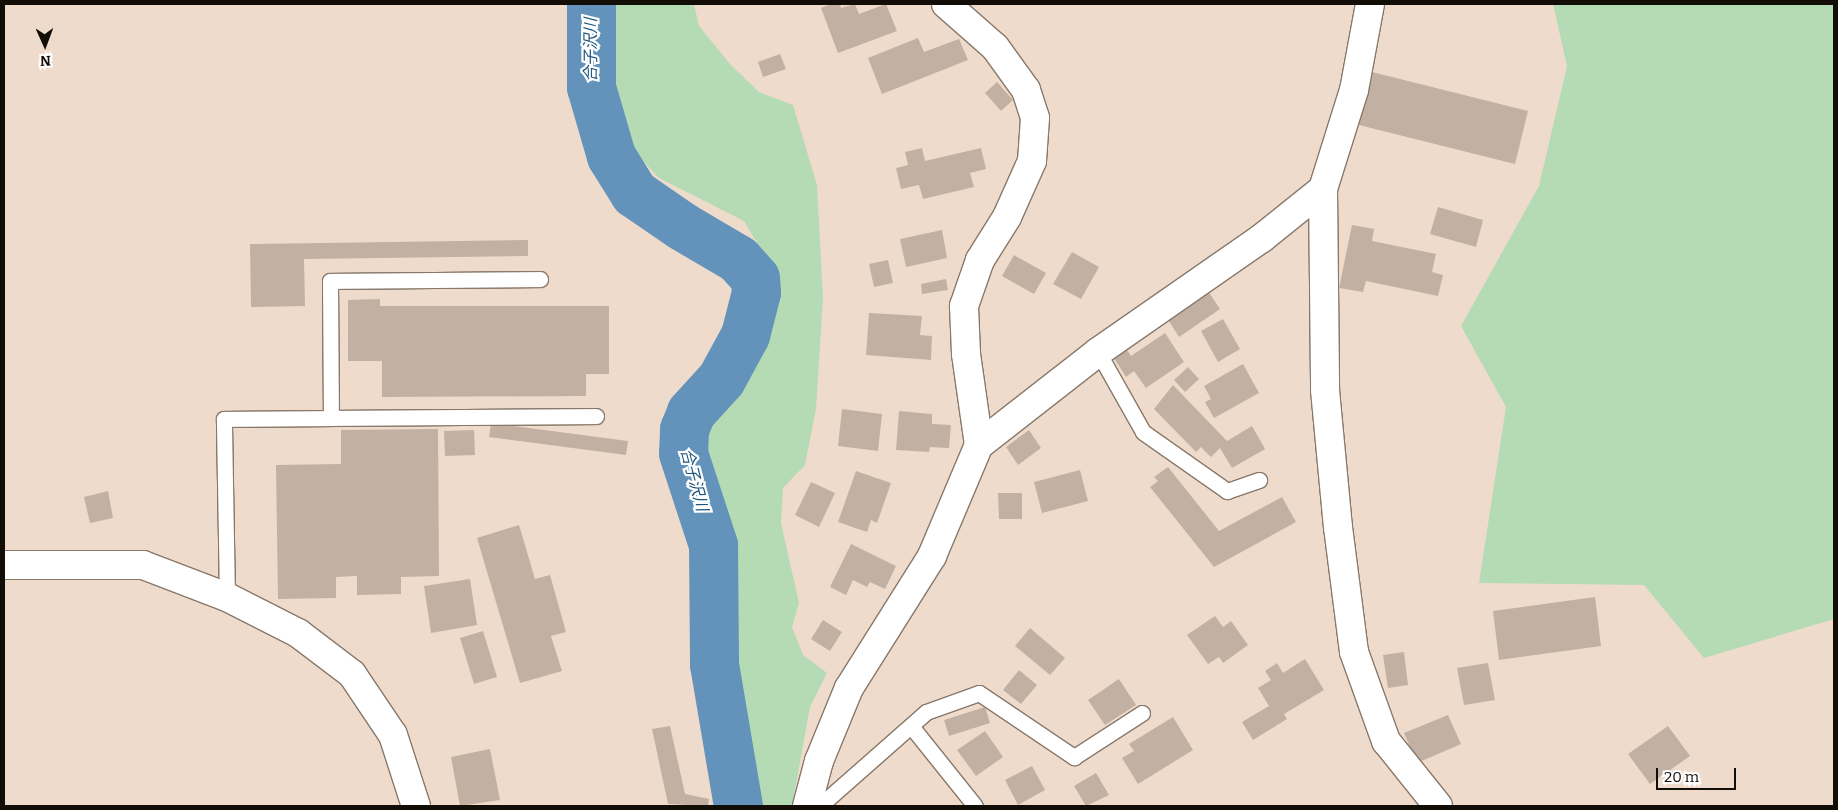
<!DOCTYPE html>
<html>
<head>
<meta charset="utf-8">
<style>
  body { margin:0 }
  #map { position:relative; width:1838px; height:810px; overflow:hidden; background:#eedbcc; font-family:Bitter,"Noto Sans JP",serif }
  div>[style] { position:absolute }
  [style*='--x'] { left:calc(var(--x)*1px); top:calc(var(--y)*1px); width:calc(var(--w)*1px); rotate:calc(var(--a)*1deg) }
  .green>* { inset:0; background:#b4dbb4 }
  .river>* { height:49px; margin:-24.5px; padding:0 24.5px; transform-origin:24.5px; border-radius:24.5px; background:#6393bb }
  .building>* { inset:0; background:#c2b1a2 }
  .roads { filter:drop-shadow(1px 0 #88786a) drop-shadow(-1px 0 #88786a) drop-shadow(0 1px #88786a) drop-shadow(0 -1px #88786a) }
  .lane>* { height:15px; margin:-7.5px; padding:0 7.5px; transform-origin:7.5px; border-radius:7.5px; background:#fff }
  .street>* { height:28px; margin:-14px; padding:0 14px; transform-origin:14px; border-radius:14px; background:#fff }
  span { translate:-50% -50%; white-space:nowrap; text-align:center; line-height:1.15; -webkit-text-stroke:4.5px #fff; paint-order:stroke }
  .water-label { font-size:16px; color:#1e557d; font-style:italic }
  .frame { position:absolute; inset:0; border:5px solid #130d08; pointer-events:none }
  .north { position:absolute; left:20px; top:20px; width:50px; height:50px; -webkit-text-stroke:4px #fff; paint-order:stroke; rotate:178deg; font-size:14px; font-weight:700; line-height:20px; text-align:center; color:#130d08 }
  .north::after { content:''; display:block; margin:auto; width:18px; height:22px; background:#130d08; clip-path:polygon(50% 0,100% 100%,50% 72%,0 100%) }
  .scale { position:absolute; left:1656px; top:768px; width:80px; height:22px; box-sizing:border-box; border:2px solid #130d08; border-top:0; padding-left:6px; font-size:15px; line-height:18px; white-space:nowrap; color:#130d08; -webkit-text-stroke:4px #fff; paint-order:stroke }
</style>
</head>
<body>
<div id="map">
  <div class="green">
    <i style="clip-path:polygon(606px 4px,694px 4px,699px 26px,730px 64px,759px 92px,793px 105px,817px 185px,823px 298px,816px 409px,805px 465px,783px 488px,781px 523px,799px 603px,792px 627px,803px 655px,827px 673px,810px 707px,792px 806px,757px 806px,748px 771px,727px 638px,715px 520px,691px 463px,701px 415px,728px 390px,759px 351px,776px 274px,744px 221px,659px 178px,626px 143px,612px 94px)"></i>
    <i style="clip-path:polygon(1553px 4px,1834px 4px,1834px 619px,1704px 658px,1644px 585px,1479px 583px,1506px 407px,1461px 326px,1539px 186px,1567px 66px)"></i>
  </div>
  <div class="river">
    <i style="--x:591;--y:4;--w:83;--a:90"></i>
    <i style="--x:591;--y:87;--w:72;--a:73.8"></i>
    <i style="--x:611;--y:156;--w:44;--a:58.1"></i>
    <i style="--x:634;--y:193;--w:58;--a:34.5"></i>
    <i style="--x:682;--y:226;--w:65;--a:30.5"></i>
    <i style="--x:738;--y:259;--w:25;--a:48"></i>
    <i style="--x:755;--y:278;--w:14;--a:86"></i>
    <i style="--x:756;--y:292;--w:44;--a:104.3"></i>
    <i style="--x:745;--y:335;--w:50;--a:118.6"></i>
    <i style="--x:721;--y:379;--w:45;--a:132.3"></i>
    <i style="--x:691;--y:412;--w:18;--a:112"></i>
    <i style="--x:684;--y:429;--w:24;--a:92"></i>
    <i style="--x:683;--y:453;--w:97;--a:71.9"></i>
    <i style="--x:713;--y:545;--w:119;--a:89.5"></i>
    <i style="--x:714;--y:664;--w:144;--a:80.4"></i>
  </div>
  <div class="building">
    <i style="clip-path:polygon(831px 4px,840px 4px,841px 8px,855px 4px,859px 14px,886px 4px,897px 31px,838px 53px,821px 8px)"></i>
    <i style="clip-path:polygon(918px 38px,924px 52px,959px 39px,968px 60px,882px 94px,868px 58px)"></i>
    <i style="clip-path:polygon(780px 54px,786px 69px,763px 77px,758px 62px)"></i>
    <i style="clip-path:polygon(1372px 72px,1528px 111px,1515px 164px,1359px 125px)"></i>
    <i style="clip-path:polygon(997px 82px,1013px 100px,1001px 111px,985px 93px)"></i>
    <i style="clip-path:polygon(922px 148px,925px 161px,981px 148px,986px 169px,970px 173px,974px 187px,923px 199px,919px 185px,901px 189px,896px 168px,908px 165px,905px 152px)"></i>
    <i style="clip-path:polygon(1438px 207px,1483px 220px,1476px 247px,1430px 234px)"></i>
    <i style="clip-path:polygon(1352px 225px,1374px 229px,1372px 241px,1436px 254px,1432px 272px,1443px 275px,1438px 296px,1366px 281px,1363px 292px,1339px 288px)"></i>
    <i style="clip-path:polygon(942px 230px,947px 258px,906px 267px,900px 239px)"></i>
    <i style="clip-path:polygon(528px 240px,528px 256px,304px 259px,305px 306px,251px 307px,250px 244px)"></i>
    <i style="clip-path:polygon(1072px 252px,1099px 267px,1081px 299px,1053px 284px)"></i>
    <i style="clip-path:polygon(1014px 255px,1046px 273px,1034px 294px,1002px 276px)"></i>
    <i style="clip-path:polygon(888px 260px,893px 283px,874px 287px,869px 264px)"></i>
    <i style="clip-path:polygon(946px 279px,948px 290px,922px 294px,921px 284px)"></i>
    <i style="clip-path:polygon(1208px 291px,1220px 309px,1179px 337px,1167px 318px)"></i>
    <i style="clip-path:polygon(380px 299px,380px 306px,609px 306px,609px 374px,586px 374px,586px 396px,382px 397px,382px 361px,348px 361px,348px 300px)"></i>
    <i style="clip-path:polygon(869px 313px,922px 316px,920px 335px,932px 336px,931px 360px,866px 355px)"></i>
    <i style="clip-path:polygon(1223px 319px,1240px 349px,1218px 362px,1201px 331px)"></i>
    <i style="clip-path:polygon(1165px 333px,1184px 362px,1146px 388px,1134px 371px,1126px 377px,1114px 358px,1127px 350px,1131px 356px)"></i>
    <i style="clip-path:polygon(1243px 364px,1259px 393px,1214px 418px,1205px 402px,1211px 399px,1204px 386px)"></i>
    <i style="clip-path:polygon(1188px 367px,1199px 379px,1185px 392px,1174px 380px)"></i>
    <i style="clip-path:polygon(1173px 385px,1227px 441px,1252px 426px,1265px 449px,1232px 468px,1220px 448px,1211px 457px,1201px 447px,1196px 452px,1154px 409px)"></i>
    <i style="clip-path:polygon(842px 409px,882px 414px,878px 451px,838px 446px)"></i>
    <i style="clip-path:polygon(899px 411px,932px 414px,932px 424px,951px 425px,949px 448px,930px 447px,929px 452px,896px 450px)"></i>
    <i style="clip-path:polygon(491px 423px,628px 441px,626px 455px,489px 437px)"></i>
    <i style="clip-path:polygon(438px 429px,439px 576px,401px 577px,401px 594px,357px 595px,357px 576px,336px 577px,336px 598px,278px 599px,276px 465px,341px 464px,341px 430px)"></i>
    <i style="clip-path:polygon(474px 430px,475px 455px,445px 456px,444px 431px)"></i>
    <i style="clip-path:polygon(1029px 430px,1041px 448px,1018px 465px,1006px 447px)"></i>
    <i style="clip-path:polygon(1168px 467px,1219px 531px,1282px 497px,1296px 522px,1214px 567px,1150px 487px,1158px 481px,1154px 477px)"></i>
    <i style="clip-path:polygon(1080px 470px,1088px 501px,1042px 513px,1034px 482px)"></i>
    <i style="clip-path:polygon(856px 471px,891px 483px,877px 523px,871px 520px,867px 532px,838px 522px)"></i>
    <i style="clip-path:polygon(811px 482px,835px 493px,819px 527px,795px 515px)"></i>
    <i style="clip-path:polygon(108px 491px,113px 518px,90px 523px,84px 497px)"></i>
    <i style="clip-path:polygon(998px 493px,1022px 493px,1022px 519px,999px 519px)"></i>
    <i style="clip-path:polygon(519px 525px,535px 579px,550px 575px,566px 632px,551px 636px,562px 671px,520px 683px,477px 538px)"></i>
    <i style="clip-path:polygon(851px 544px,896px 566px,885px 589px,870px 582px,867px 587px,853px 580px,846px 595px,830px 587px)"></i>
    <i style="clip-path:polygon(470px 579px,477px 625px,431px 633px,424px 586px)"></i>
    <i style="clip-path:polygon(1595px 597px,1601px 646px,1499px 660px,1493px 611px)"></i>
    <i style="clip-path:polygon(1215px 616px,1223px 627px,1231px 621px,1248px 645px,1223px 663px,1219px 657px,1208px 664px,1187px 635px)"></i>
    <i style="clip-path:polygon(823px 620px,842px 632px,830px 651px,811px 639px)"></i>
    <i style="clip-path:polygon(1030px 628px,1065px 658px,1050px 675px,1015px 646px)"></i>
    <i style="clip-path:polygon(483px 631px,497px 677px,474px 684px,460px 638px)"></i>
    <i style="clip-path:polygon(1404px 652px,1408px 685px,1388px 688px,1383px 655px)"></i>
    <i style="clip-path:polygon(1305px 659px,1324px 690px,1284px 714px,1287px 719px,1253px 740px,1242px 722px,1269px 706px,1258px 688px,1271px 680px,1265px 671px,1277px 663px,1283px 673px)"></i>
    <i style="clip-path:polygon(1488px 663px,1495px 700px,1464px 705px,1457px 668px)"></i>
    <i style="clip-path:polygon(1019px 670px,1037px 685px,1021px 704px,1003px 690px)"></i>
    <i style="clip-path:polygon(1119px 679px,1136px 705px,1105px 725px,1088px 700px)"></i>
    <i style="clip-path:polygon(985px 707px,990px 723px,949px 736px,944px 720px)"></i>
    <i style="clip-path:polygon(1448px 715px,1461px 744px,1417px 763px,1404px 733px)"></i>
    <i style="clip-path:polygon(1173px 717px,1193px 750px,1138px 784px,1122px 758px,1134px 751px,1129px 744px)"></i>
    <i style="clip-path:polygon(670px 726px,685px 794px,709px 799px,708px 806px,668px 804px,652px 729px)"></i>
    <i style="clip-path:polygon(1668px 726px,1690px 756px,1650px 784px,1628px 754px)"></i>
    <i style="clip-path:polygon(985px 731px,1003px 757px,976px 776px,957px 750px)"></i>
    <i style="clip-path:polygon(490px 749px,500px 800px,460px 806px,451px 757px)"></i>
    <i style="clip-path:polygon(1032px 766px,1045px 790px,1018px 805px,1005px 780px)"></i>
    <i style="clip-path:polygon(1096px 773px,1109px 795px,1086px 806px,1074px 786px)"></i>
  </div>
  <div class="roads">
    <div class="lane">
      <i style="--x:540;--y:279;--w:210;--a:179.5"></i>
      <i style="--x:330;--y:281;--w:137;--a:89.6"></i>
      <i style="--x:331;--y:418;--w:265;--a:-0.4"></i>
      <i style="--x:1098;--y:352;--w:92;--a:60.6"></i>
      <i style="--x:1143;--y:432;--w:103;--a:35.1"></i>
      <i style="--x:1227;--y:491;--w:34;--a:-19"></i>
      <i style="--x:227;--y:597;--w:178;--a:-91"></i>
      <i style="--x:224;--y:419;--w:107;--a:-0.5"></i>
      <i style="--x:911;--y:726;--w:102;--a:51.3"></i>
      <i style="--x:811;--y:806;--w:14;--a:-17"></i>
      <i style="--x:824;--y:802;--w:136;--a:-41.4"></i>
      <i style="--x:926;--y:712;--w:56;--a:-19.7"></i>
      <i style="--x:979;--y:693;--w:115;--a:34"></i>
      <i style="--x:1074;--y:757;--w:81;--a:-32.9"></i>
    </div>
    <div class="street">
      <i style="--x:946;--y:4;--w:65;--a:41.3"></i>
      <i style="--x:995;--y:47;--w:53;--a:54.2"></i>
      <i style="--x:1026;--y:90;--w:29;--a:72"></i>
      <i style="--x:1035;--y:118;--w:43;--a:94"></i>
      <i style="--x:1032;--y:161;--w:61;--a:114.1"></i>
      <i style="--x:1007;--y:217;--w:51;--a:122.1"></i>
      <i style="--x:980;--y:260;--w:49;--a:109.2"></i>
      <i style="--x:964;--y:306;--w:48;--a:87.6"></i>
      <i style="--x:966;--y:354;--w:92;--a:81.9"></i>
      <i style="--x:1370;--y:4;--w:87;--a:100.5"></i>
      <i style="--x:1354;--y:90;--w:104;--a:107.4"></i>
      <i style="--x:1323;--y:189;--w:201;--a:89.4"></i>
      <i style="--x:1325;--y:390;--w:138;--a:84.6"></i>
      <i style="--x:1338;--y:527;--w:126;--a:82.7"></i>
      <i style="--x:1354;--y:652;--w:95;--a:70.2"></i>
      <i style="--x:1386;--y:741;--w:83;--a:51.3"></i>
      <i style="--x:4;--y:565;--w:139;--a:0"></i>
      <i style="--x:143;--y:565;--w:90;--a:20.9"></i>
      <i style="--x:227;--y:597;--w:80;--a:26.9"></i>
      <i style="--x:298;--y:633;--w:68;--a:37.2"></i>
      <i style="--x:352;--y:674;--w:73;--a:56.1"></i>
      <i style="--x:393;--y:735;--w:75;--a:72.1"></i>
      <i style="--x:807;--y:806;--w:47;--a:-75.1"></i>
      <i style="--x:819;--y:761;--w:79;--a:-67.7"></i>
      <i style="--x:849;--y:688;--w:156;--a:-57.8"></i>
      <i style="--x:932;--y:556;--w:121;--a:-67.1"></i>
      <i style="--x:979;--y:445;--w:151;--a:-38"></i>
      <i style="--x:1098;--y:352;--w:200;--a:-34.8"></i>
      <i style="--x:1262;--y:238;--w:78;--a:-38.8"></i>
    </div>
  </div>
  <div class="water-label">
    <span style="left:591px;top:50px;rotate:-90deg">合子沢川</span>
    <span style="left:694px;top:480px;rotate:75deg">合子沢川</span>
  </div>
  <div class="frame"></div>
  <div class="north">N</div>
  <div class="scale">20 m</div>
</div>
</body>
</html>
